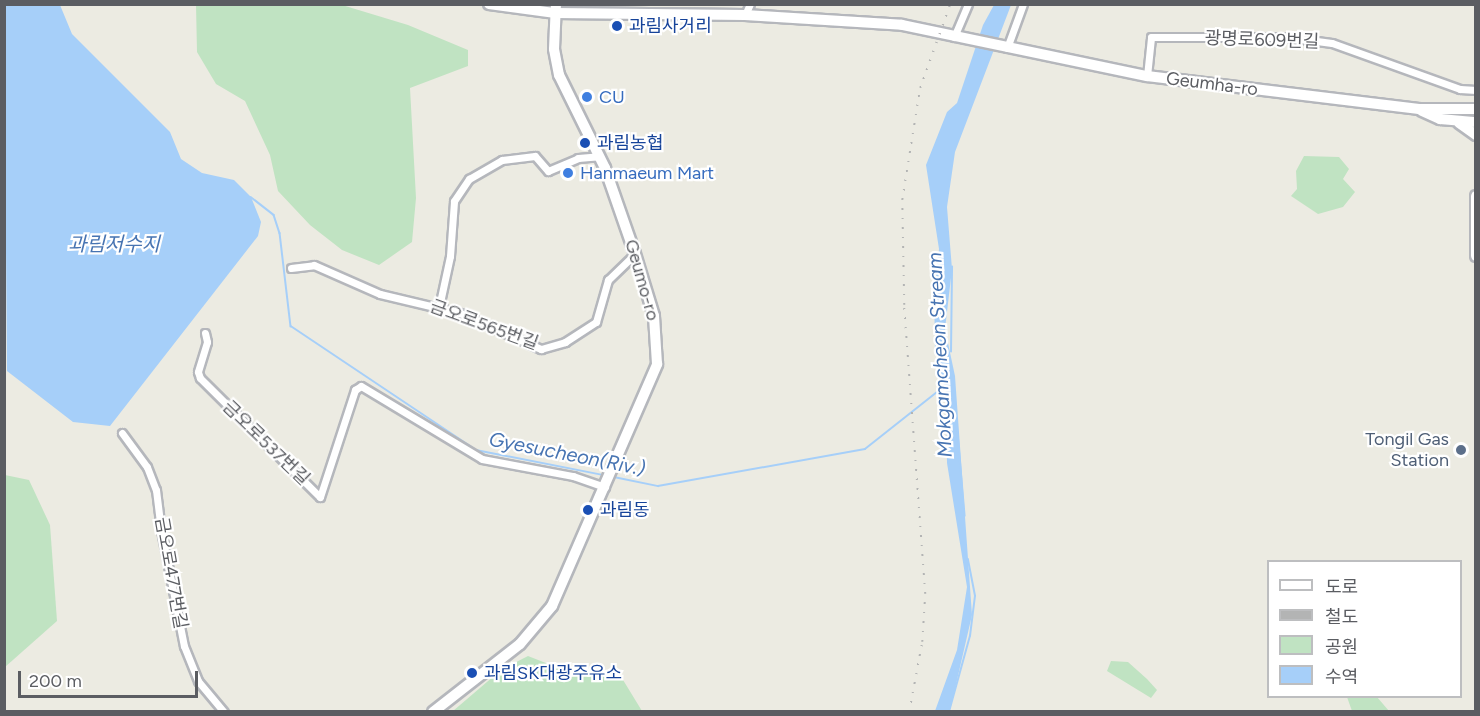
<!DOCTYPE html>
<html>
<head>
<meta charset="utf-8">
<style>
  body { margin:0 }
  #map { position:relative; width:1480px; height:716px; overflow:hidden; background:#ecebe2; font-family:Figtree,"Noto Sans KR",sans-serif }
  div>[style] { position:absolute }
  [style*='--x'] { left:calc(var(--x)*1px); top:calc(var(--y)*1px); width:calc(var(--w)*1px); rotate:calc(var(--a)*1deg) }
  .green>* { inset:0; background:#c0e3c2 }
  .water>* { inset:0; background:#a6cff9 }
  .stream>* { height:1.5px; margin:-0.75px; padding:0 0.75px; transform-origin:0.75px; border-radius:0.75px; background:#a6cff9 }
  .roads { filter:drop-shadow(2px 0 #b5b7bc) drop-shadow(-2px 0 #b5b7bc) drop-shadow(0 2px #b5b7bc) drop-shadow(0 -2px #b5b7bc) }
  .street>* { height:7px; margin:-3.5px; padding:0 3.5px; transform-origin:3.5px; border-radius:3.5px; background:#fff }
  .secondary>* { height:10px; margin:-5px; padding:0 5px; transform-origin:5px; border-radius:5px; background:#fff }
  .rail>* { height:1.5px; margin-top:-0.75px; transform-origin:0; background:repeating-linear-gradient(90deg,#b3b4b4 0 1.5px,transparent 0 9.5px) }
  .dots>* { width:16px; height:16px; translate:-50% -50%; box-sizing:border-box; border:3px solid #fff; border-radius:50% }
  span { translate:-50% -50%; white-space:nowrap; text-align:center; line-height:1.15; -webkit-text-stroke:4.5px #fff; paint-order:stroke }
  .transit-label { font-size:18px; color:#164399 }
  .left { translate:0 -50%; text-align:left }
  .street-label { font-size:18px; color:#5b5d62 }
  .shop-label { font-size:18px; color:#366cbe }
  .service-label { font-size:18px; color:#4e5e75 }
  .right { translate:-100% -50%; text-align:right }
  .water-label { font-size:20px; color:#4774b2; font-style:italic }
  .frame { position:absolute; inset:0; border:6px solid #5b5d62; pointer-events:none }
  .legend { position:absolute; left:1267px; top:560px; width:195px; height:138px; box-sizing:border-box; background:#fff; border:2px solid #bdbec0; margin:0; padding:8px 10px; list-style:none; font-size:18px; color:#5b5d62 }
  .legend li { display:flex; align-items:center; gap:12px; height:30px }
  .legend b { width:30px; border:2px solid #bdbec0 }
  .scale { position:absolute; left:18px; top:671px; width:180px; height:27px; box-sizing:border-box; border:3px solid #5b5d62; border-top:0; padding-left:8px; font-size:18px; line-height:21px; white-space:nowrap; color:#5b5d62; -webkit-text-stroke:4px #fff; paint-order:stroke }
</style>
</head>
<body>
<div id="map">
  <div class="green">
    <i style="clip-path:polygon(196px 5px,342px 5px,408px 25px,468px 50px,468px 66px,410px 88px,416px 198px,412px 242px,379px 265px,342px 250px,310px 225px,278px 191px,270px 155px,245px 101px,216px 84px,197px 52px)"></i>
    <i style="clip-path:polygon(1304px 156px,1339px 157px,1349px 169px,1343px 179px,1355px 192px,1343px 207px,1318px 214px,1291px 196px,1297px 189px,1296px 171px)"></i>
    <i style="clip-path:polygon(5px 475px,29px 480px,50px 525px,57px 621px,5px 667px)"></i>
    <i style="clip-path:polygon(528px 656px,556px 667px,620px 675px,642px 711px,453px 711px,501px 670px)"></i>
    <i style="clip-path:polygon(1111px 661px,1128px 662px,1147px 679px,1157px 690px,1151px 698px,1107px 671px)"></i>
    <i style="clip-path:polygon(1347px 697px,1377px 697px,1389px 711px,1352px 711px)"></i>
  </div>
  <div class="water">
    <i style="clip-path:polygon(4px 5px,60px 5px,72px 34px,170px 132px,181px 159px,202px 173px,234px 180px,251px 197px,261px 222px,258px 236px,110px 426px,73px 422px,7px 371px)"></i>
    <i style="clip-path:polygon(994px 5px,1011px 5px,955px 152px,947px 207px,952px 269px,945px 329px,955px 376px,972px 615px,951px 706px,949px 712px,935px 711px,957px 650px,967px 587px,947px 463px,946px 392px,935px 349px,934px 286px,939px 249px,926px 165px,947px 112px,957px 103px,983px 25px)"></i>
  </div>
  <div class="stream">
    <i style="--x:251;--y:197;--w:29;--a:38"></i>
    <i style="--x:274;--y:215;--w:19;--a:72"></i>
    <i style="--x:280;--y:233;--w:94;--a:83.3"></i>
    <i style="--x:291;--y:326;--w:223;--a:33.8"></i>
    <i style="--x:476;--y:450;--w:130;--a:11.1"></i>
    <i style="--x:951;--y:352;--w:85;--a:-89.3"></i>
    <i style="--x:956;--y:410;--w:106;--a:85.1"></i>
    <i style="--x:614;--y:477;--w:45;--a:11.6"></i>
    <i style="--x:658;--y:486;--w:210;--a:-10.1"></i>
    <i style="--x:865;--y:449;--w:103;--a:-38.3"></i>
    <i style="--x:949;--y:712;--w:79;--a:-74.6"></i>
    <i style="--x:970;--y:636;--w:40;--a:-82.9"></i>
    <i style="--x:975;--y:596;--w:37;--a:-101"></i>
  </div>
  <div class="roads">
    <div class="street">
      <i style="--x:745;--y:15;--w:12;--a:-66"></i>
      <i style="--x:954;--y:37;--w:36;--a:-67"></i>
      <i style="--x:1007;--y:48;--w:47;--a:-70"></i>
      <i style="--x:1147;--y:76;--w:39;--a:-84"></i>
      <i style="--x:1151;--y:37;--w:136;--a:0"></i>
      <i style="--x:1287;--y:37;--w:45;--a:7.6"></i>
      <i style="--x:1332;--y:43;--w:136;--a:19.8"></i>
      <i style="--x:1460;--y:89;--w:16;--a:4"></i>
      <i style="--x:291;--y:268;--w:23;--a:-7"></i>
      <i style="--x:314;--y:265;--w:72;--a:23.7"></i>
      <i style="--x:380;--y:294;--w:82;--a:13.4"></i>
      <i style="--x:460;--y:313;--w:89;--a:24"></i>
      <i style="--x:541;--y:349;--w:25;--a:-16"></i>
      <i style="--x:565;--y:342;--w:37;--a:-33"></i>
      <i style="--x:596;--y:322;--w:44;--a:-74.1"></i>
      <i style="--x:608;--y:280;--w:37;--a:-44"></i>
      <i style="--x:439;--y:307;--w:52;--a:-77.8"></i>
      <i style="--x:450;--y:256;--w:55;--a:-85.8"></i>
      <i style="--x:454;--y:201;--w:27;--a:-56"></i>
      <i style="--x:469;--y:179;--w:38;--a:-30"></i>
      <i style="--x:502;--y:160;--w:33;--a:-7"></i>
      <i style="--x:535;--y:156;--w:20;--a:49"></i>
      <i style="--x:548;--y:171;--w:33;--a:-23"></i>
      <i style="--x:578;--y:158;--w:21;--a:-5"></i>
      <i style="--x:205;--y:333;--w:9;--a:77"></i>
      <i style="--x:207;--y:342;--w:31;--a:107"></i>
      <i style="--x:198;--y:372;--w:6;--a:72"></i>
      <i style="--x:200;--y:378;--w:169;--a:44.8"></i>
      <i style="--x:320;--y:497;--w:113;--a:-71.9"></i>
      <i style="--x:355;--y:390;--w:7;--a:-34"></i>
      <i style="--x:361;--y:386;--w:141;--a:31.1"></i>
      <i style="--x:482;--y:459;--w:93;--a:10.6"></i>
      <i style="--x:573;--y:476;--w:34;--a:19"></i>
      <i style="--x:122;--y:433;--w:42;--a:53.7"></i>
      <i style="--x:147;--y:467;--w:25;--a:69"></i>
      <i style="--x:156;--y:490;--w:40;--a:82.9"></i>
      <i style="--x:161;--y:530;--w:118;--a:78.8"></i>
      <i style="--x:184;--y:646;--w:38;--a:68"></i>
      <i style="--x:198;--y:681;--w:40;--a:50"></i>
    </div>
    <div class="secondary">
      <i style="--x:489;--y:4;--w:67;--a:7.8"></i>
      <i style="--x:555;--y:13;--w:190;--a:0.6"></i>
      <i style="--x:745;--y:15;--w:157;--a:3.6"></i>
      <i style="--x:902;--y:25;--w:250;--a:11.8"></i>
      <i style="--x:1147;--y:76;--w:274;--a:6.9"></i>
      <i style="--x:1419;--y:109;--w:57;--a:0"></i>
      <i style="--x:1422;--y:111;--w:20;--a:24"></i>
      <i style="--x:1440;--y:119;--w:36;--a:5"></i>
      <i style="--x:1459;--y:123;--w:21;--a:35"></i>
      <i style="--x:1476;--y:196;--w:60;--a:90"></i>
      <i style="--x:433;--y:712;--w:110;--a:-38"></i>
      <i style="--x:520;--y:644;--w:50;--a:-49.9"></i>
      <i style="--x:552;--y:606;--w:264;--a:-66.5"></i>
      <i style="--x:657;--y:364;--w:48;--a:-93.6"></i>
      <i style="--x:654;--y:316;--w:65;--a:-107"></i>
      <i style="--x:635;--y:254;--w:91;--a:-109.2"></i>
      <i style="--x:605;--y:168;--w:104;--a:-116.3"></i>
      <i style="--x:559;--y:75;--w:26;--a:-101"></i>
      <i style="--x:554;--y:49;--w:45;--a:-87.5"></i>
    </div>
  </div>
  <div class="rail">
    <i style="--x:909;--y:712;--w:71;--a:-79.5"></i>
    <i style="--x:922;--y:642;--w:48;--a:-86.4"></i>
    <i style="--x:925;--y:594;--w:290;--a:-94.2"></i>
    <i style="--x:904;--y:305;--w:105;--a:-91.1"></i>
    <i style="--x:902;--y:200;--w:113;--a:-80.9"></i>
    <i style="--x:920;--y:88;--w:89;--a:-70.3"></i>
  </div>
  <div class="dots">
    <i style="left:617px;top:26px;background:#1a4fb4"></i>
    <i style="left:587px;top:97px;background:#3f7fe0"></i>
    <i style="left:585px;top:143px;background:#1a4fb4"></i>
    <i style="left:568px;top:173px;background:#3f7fe0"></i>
    <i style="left:1461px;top:450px;background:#5c6f8a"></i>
    <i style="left:588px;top:510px;background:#1a4fb4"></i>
    <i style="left:472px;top:673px;background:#1a4fb4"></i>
  </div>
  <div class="transit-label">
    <span class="left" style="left:629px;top:26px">과림사거리</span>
    <span class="left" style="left:597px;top:143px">과림농협</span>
    <span class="left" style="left:600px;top:510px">과림동</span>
    <span class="left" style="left:484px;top:673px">과림SK대광주유소</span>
  </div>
  <div class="street-label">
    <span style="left:1262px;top:40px;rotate:2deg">광명로609번길</span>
    <span style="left:1212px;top:84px;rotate:7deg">Geumha-ro</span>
    <span style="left:642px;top:280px;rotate:74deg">Geumo-ro</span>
    <span style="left:484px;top:325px;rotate:20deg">금오로565번길</span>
    <span style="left:266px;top:443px;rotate:44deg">금오로537번길</span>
    <span style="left:171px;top:573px;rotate:80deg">금오로477번길</span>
  </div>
  <div class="shop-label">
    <span class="left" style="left:599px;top:97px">CU</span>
    <span class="left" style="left:580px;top:173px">Hanmaeum Mart</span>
  </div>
  <div class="service-label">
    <span class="right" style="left:1449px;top:450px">Tongil Gas<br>Station</span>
  </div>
  <div class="water-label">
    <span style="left:114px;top:244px">과림저수지</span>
    <span style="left:940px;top:355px;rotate:-93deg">Mokgamcheon Stream</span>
    <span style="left:567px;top:454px;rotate:11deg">Gyesucheon(Riv.)</span>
  </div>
  <div class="frame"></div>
  <ul class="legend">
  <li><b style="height:8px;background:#fff"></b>도로</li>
  <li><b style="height:8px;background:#b3b4b4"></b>철도</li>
  <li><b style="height:16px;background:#c0e3c2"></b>공원</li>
  <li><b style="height:16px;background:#a6cff9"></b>수역</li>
  </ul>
  <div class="scale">200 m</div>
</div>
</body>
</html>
